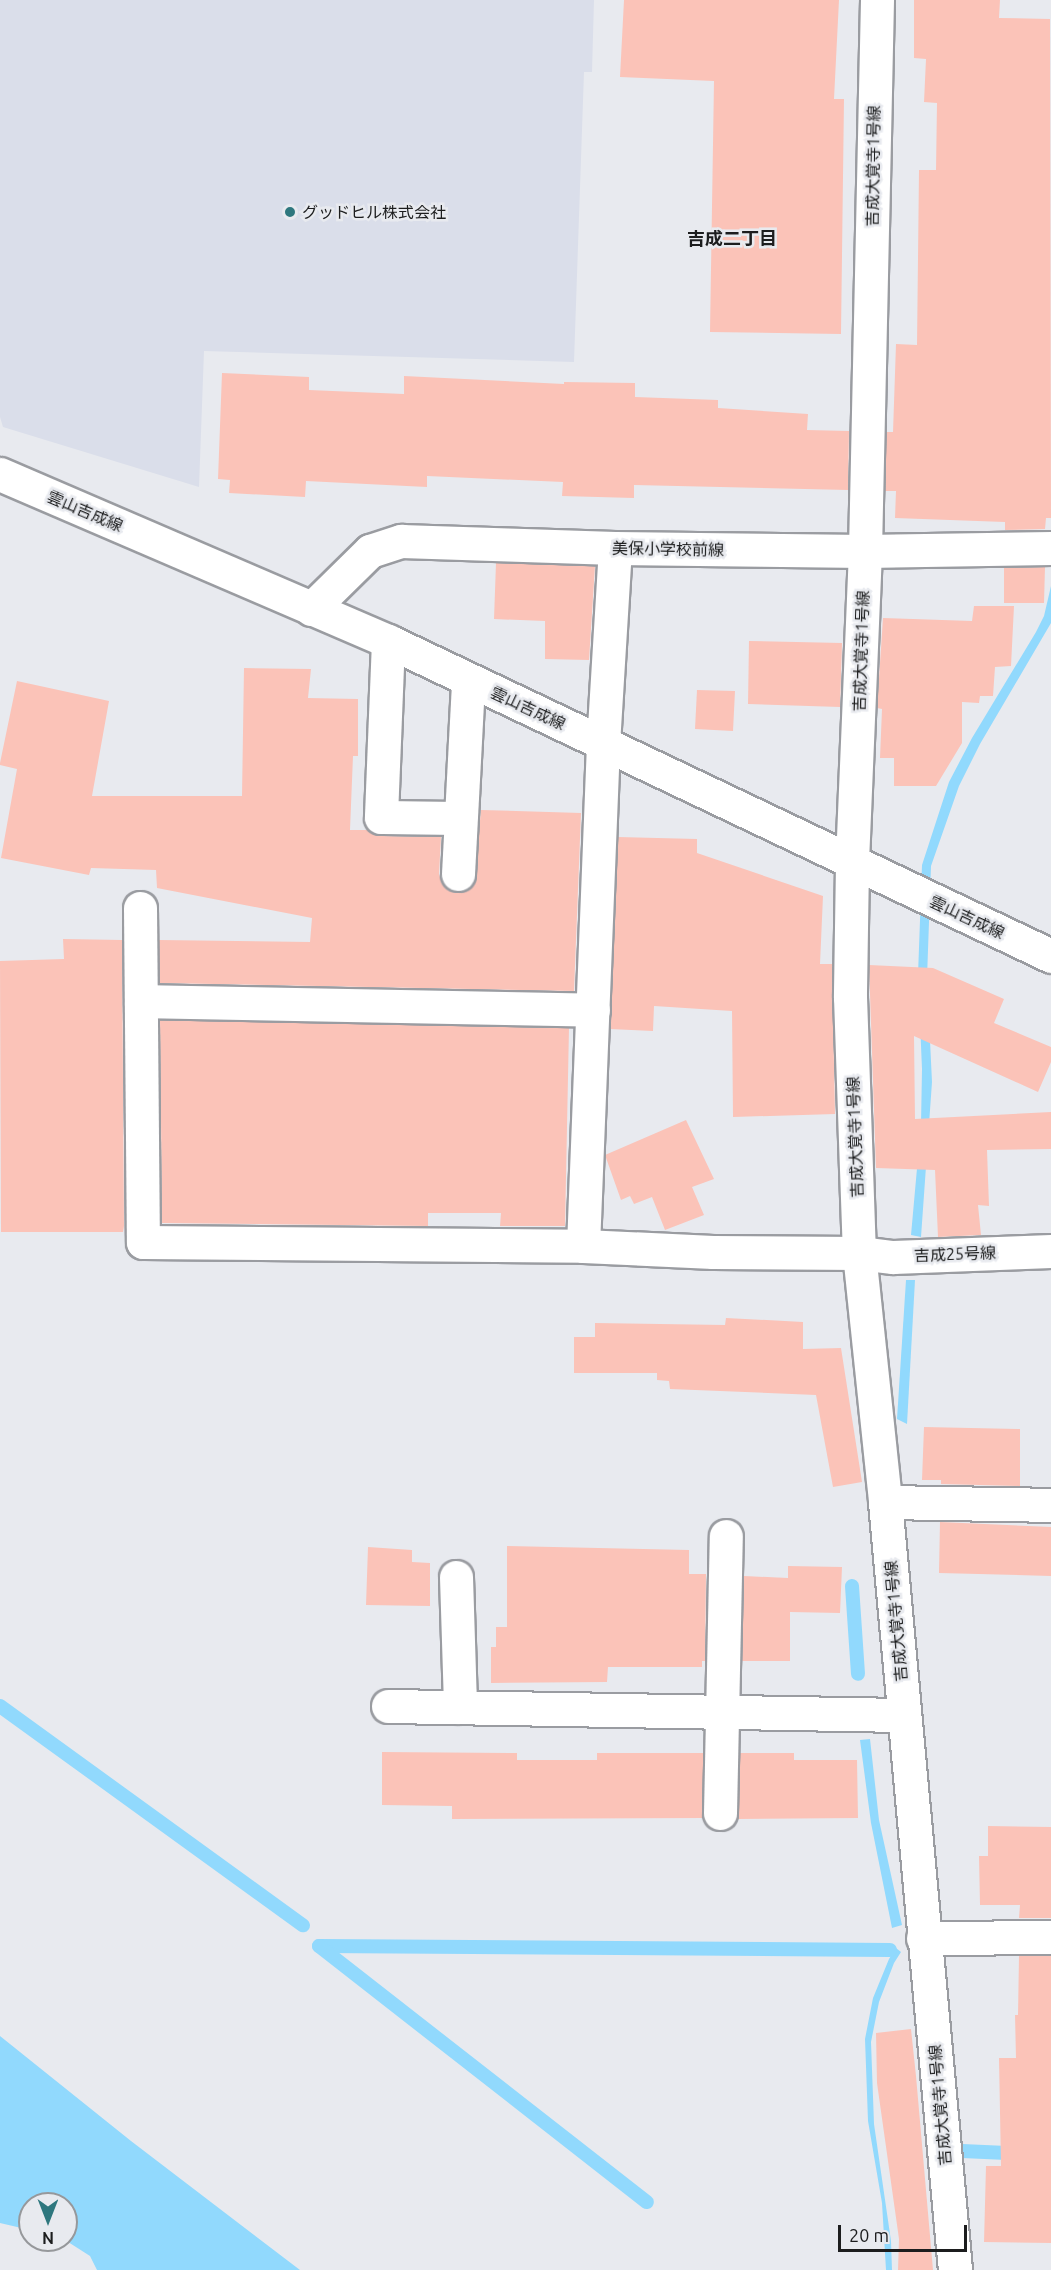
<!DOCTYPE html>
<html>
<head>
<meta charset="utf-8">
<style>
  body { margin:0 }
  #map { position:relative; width:1051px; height:2270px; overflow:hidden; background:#e8eaef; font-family:Ubuntu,"Noto Sans JP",sans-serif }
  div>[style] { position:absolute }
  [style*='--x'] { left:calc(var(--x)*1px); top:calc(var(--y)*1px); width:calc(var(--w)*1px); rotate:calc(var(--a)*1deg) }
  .built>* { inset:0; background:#dadeea }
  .water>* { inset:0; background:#91d9fd }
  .stream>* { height:14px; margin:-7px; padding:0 7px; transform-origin:7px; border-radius:7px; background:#91d9fd }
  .building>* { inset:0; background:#fbc3b8 }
  .roads { filter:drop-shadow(2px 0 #9a9ca1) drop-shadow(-2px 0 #9a9ca1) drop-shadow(0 2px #9a9ca1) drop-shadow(0 -2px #9a9ca1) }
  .minor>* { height:33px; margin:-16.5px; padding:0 16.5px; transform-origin:16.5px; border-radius:16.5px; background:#fff }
  .dots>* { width:16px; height:16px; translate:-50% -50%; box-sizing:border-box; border:3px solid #e8eaef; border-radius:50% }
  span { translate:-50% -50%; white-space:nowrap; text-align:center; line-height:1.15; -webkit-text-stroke:5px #e8eaef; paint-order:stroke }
  .street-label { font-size:16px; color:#1c1d1e }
  .poi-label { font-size:16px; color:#1c1d1e }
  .left { translate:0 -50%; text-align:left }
  .neighbourhood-label { font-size:18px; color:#1c1d1e; font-weight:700 }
  .north { position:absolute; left:18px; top:2192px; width:60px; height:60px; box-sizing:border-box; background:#e8eaef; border:2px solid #96989b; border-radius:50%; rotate:180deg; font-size:16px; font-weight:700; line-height:24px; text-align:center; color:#1c1d1e }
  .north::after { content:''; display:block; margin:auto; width:21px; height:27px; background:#2e777e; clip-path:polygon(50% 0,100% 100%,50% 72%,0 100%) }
  .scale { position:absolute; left:838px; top:2225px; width:129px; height:27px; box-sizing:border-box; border:3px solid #1c1d1e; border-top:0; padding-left:8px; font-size:18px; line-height:21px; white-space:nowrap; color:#1c1d1e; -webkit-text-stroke:4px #e8eaef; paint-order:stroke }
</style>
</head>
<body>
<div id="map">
  <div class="built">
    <i style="clip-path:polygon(0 0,594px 0,592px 72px,584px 72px,574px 362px,204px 351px,199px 487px,3px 427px,0 417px)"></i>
  </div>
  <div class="water">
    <i style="clip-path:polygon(1051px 586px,1051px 623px,980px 744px,959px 786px,931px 866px,927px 978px,932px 1082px,921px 1237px,911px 1235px,921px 1124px,922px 1069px,918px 975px,922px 865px,949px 782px,972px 738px,1036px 632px,1044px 616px)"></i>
    <i style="clip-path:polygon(906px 1280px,915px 1280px,907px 1424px,897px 1419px)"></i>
    <i style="clip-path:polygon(870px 1739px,879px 1820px,902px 1925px,892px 1928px,871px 1823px,860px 1740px)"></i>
    <i style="clip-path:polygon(896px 1948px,901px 1952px,894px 1963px,879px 2002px,871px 2042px,874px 2124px,891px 2241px,892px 2270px,886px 2270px,882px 2203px,868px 2121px,865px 2039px,873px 1998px,889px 1959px)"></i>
    <i style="clip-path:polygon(0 2036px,131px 2141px,300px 2270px,97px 2270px,90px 2256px,65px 2240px,66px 2204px,30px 2204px,30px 2230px,0 2223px)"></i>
  </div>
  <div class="stream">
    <i style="--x:852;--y:1586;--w:88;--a:86.1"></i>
    <i style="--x:0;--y:1706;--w:374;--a:35.9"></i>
    <i style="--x:319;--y:1946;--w:571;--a:0.4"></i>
    <i style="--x:319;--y:1946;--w:416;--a:38"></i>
    <i style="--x:962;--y:2151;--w:89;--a:2.6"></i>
  </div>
  <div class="building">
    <i style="clip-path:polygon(624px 0,839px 0,834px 99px,844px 99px,841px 334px,710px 332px,714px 81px,620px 77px)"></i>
    <i style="clip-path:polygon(914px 0,1000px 0,999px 18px,1050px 19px,1051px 518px,1046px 518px,1045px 529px,1005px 530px,1005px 522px,895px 518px,896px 491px,885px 491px,886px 432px,893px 432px,896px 344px,917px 345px,919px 170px,936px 170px,937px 103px,924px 102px,926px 59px,914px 58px)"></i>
    <i style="clip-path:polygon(222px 373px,309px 377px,309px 390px,404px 394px,404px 376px,564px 384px,564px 382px,635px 383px,635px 397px,718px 400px,718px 408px,808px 414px,807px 430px,849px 431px,848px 490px,634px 485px,634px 498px,562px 496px,563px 482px,427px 476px,427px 487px,306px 481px,305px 497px,229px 493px,230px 480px,218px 479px)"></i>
    <i style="clip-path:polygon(496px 563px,595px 566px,589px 660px,545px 659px,545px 621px,494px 619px)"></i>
    <i style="clip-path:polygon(1045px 567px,1044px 603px,1004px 603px,1004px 568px)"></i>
    <i style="clip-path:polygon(974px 606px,1014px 606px,1011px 666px,995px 667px,993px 696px,980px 696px,979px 703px,962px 702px,962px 743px,936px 786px,894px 786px,894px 758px,880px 758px,882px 709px,877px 708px,883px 618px,972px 621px)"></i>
    <i style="clip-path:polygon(749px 641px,842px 643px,840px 707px,748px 704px)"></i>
    <i style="clip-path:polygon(244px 668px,311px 669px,308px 698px,358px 699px,358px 756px,353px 756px,350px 830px,368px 830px,381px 836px,441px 837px,439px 874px,442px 883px,448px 890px,456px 893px,466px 891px,474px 884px,481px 810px,581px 813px,574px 991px,159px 983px,159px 940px,310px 942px,312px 918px,157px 888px,156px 870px,91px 868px,89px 875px,1px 858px,17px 769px,0 765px,0 763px,17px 681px,109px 701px,92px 796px,242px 796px)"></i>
    <i style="clip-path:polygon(697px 690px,735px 691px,733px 731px,695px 729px)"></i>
    <i style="clip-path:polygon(618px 837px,697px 839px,697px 853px,823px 896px,820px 964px,832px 964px,835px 1114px,733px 1117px,732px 1011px,654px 1006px,653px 1031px,610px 1029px)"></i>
    <i style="clip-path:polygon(63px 939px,122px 940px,124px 1226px,123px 1232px,1px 1232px,0 961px,64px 959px)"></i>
    <i style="clip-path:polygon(869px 965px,933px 968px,1004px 999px,994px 1023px,1051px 1047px,1051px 1062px,1038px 1092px,914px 1036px,915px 1119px,1051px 1112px,1051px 1149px,987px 1150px,989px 1206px,978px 1205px,981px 1235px,938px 1237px,935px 1170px,876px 1168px)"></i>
    <i style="clip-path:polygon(160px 1020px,569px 1028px,565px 1226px,500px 1226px,501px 1213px,428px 1213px,428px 1226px,162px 1223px)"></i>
    <i style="clip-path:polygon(686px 1120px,714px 1179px,692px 1187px,704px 1215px,665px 1230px,652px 1197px,634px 1204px,630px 1196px,621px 1200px,605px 1155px)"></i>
    <i style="clip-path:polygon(726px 1318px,803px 1322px,803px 1349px,841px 1348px,862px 1482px,833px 1487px,816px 1395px,670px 1389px,669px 1381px,657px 1380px,657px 1373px,574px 1373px,574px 1337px,595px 1337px,595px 1323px,725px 1325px)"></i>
    <i style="clip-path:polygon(924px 1427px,1020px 1429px,1020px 1486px,941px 1484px,941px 1480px,922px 1480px)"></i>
    <i style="clip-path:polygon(940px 1522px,1051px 1527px,1051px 1576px,939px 1573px)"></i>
    <i style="clip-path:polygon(507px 1546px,689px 1550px,689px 1574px,706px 1574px,705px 1661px,702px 1661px,702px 1667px,608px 1667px,607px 1682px,491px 1683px,491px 1647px,496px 1647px,496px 1627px,507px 1627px)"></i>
    <i style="clip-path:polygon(368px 1547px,412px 1550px,412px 1562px,430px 1563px,430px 1606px,366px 1605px)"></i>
    <i style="clip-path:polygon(788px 1566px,842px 1567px,840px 1613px,790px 1612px,790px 1661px,742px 1661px,744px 1576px,788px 1578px)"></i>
    <i style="clip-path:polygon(382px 1752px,517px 1753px,517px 1760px,597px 1760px,597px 1753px,703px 1753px,703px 1818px,452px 1819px,452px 1806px,382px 1805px)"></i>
    <i style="clip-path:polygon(740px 1753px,794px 1753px,794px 1760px,857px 1760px,858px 1818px,737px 1819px)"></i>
    <i style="clip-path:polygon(988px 1826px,1051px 1827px,1051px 1918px,1019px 1918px,1020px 1905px,980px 1905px,979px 1856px,988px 1856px)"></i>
    <i style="clip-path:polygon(1019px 1956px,1051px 1956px,1051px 2243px,984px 2242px,986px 2166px,1001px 2166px,999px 2058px,1016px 2058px,1015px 2015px,1018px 2015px)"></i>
    <i style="clip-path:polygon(911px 2029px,916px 2076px,933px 2270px,898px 2270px,899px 2239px,877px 2083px,876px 2033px)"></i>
  </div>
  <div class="roads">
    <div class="minor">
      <i style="--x:877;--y:0;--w:551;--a:91.25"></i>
      <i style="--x:865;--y:551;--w:313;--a:92.4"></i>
      <i style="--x:852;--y:864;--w:133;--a:90.9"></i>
      <i style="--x:850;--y:997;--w:256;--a:88"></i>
      <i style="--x:859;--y:1253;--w:250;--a:84"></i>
      <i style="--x:885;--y:1502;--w:771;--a:84.79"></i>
      <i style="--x:0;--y:474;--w:422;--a:23.3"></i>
      <i style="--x:388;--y:641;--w:734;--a:25.41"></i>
      <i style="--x:311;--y:609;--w:83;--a:-44.5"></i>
      <i style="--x:370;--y:551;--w:33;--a:-18"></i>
      <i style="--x:401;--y:541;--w:214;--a:1.9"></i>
      <i style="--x:615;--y:548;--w:250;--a:0.7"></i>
      <i style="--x:865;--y:551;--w:186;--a:-0.9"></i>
      <i style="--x:388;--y:641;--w:176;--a:92.3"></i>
      <i style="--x:381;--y:817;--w:79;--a:0.7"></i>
      <i style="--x:458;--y:874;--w:194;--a:-87"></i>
      <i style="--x:140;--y:908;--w:334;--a:89.5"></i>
      <i style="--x:143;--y:1242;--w:440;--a:0.5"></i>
      <i style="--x:583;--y:1246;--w:130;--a:2.6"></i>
      <i style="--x:713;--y:1252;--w:146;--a:0.4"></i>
      <i style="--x:859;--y:1253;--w:34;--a:7"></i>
      <i style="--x:893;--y:1257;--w:158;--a:-2.2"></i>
      <i style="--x:141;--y:1001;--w:452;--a:1.1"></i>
      <i style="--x:583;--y:1246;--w:502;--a:-87.72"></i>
      <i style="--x:603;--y:744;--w:196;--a:-86.5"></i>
      <i style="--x:885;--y:1502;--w:166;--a:1"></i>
      <i style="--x:456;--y:1577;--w:130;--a:88.2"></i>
      <i style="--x:388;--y:1706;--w:516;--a:1"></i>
      <i style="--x:720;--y:1813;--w:277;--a:-88.8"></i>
      <i style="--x:923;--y:1938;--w:128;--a:-0.4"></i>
    </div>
  </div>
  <div class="dots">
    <i style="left:290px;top:212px;background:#2e777e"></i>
  </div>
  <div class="street-label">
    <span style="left:873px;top:166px;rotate:-89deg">吉成大覚寺1号線</span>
    <span style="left:85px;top:511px;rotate:23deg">雲山吉成線</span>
    <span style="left:668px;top:549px;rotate:1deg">美保小学校前線</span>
    <span style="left:861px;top:651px;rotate:-88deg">吉成大覚寺1号線</span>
    <span style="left:528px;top:708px;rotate:25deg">雲山吉成線</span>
    <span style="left:967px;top:917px;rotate:25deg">雲山吉成線</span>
    <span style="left:855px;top:1137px;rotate:-92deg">吉成大覚寺1号線</span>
    <span style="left:955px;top:1254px;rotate:-2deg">吉成25号線</span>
    <span style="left:896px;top:1621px;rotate:-95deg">吉成大覚寺1号線</span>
    <span style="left:940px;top:2105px;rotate:-95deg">吉成大覚寺1号線</span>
  </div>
  <div class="poi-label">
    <span class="left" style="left:302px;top:212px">グッドヒル株式会社</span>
  </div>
  <div class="neighbourhood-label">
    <span style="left:732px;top:238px">吉成二丁目</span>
  </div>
  <div class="north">N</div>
  <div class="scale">20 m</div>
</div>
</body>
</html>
